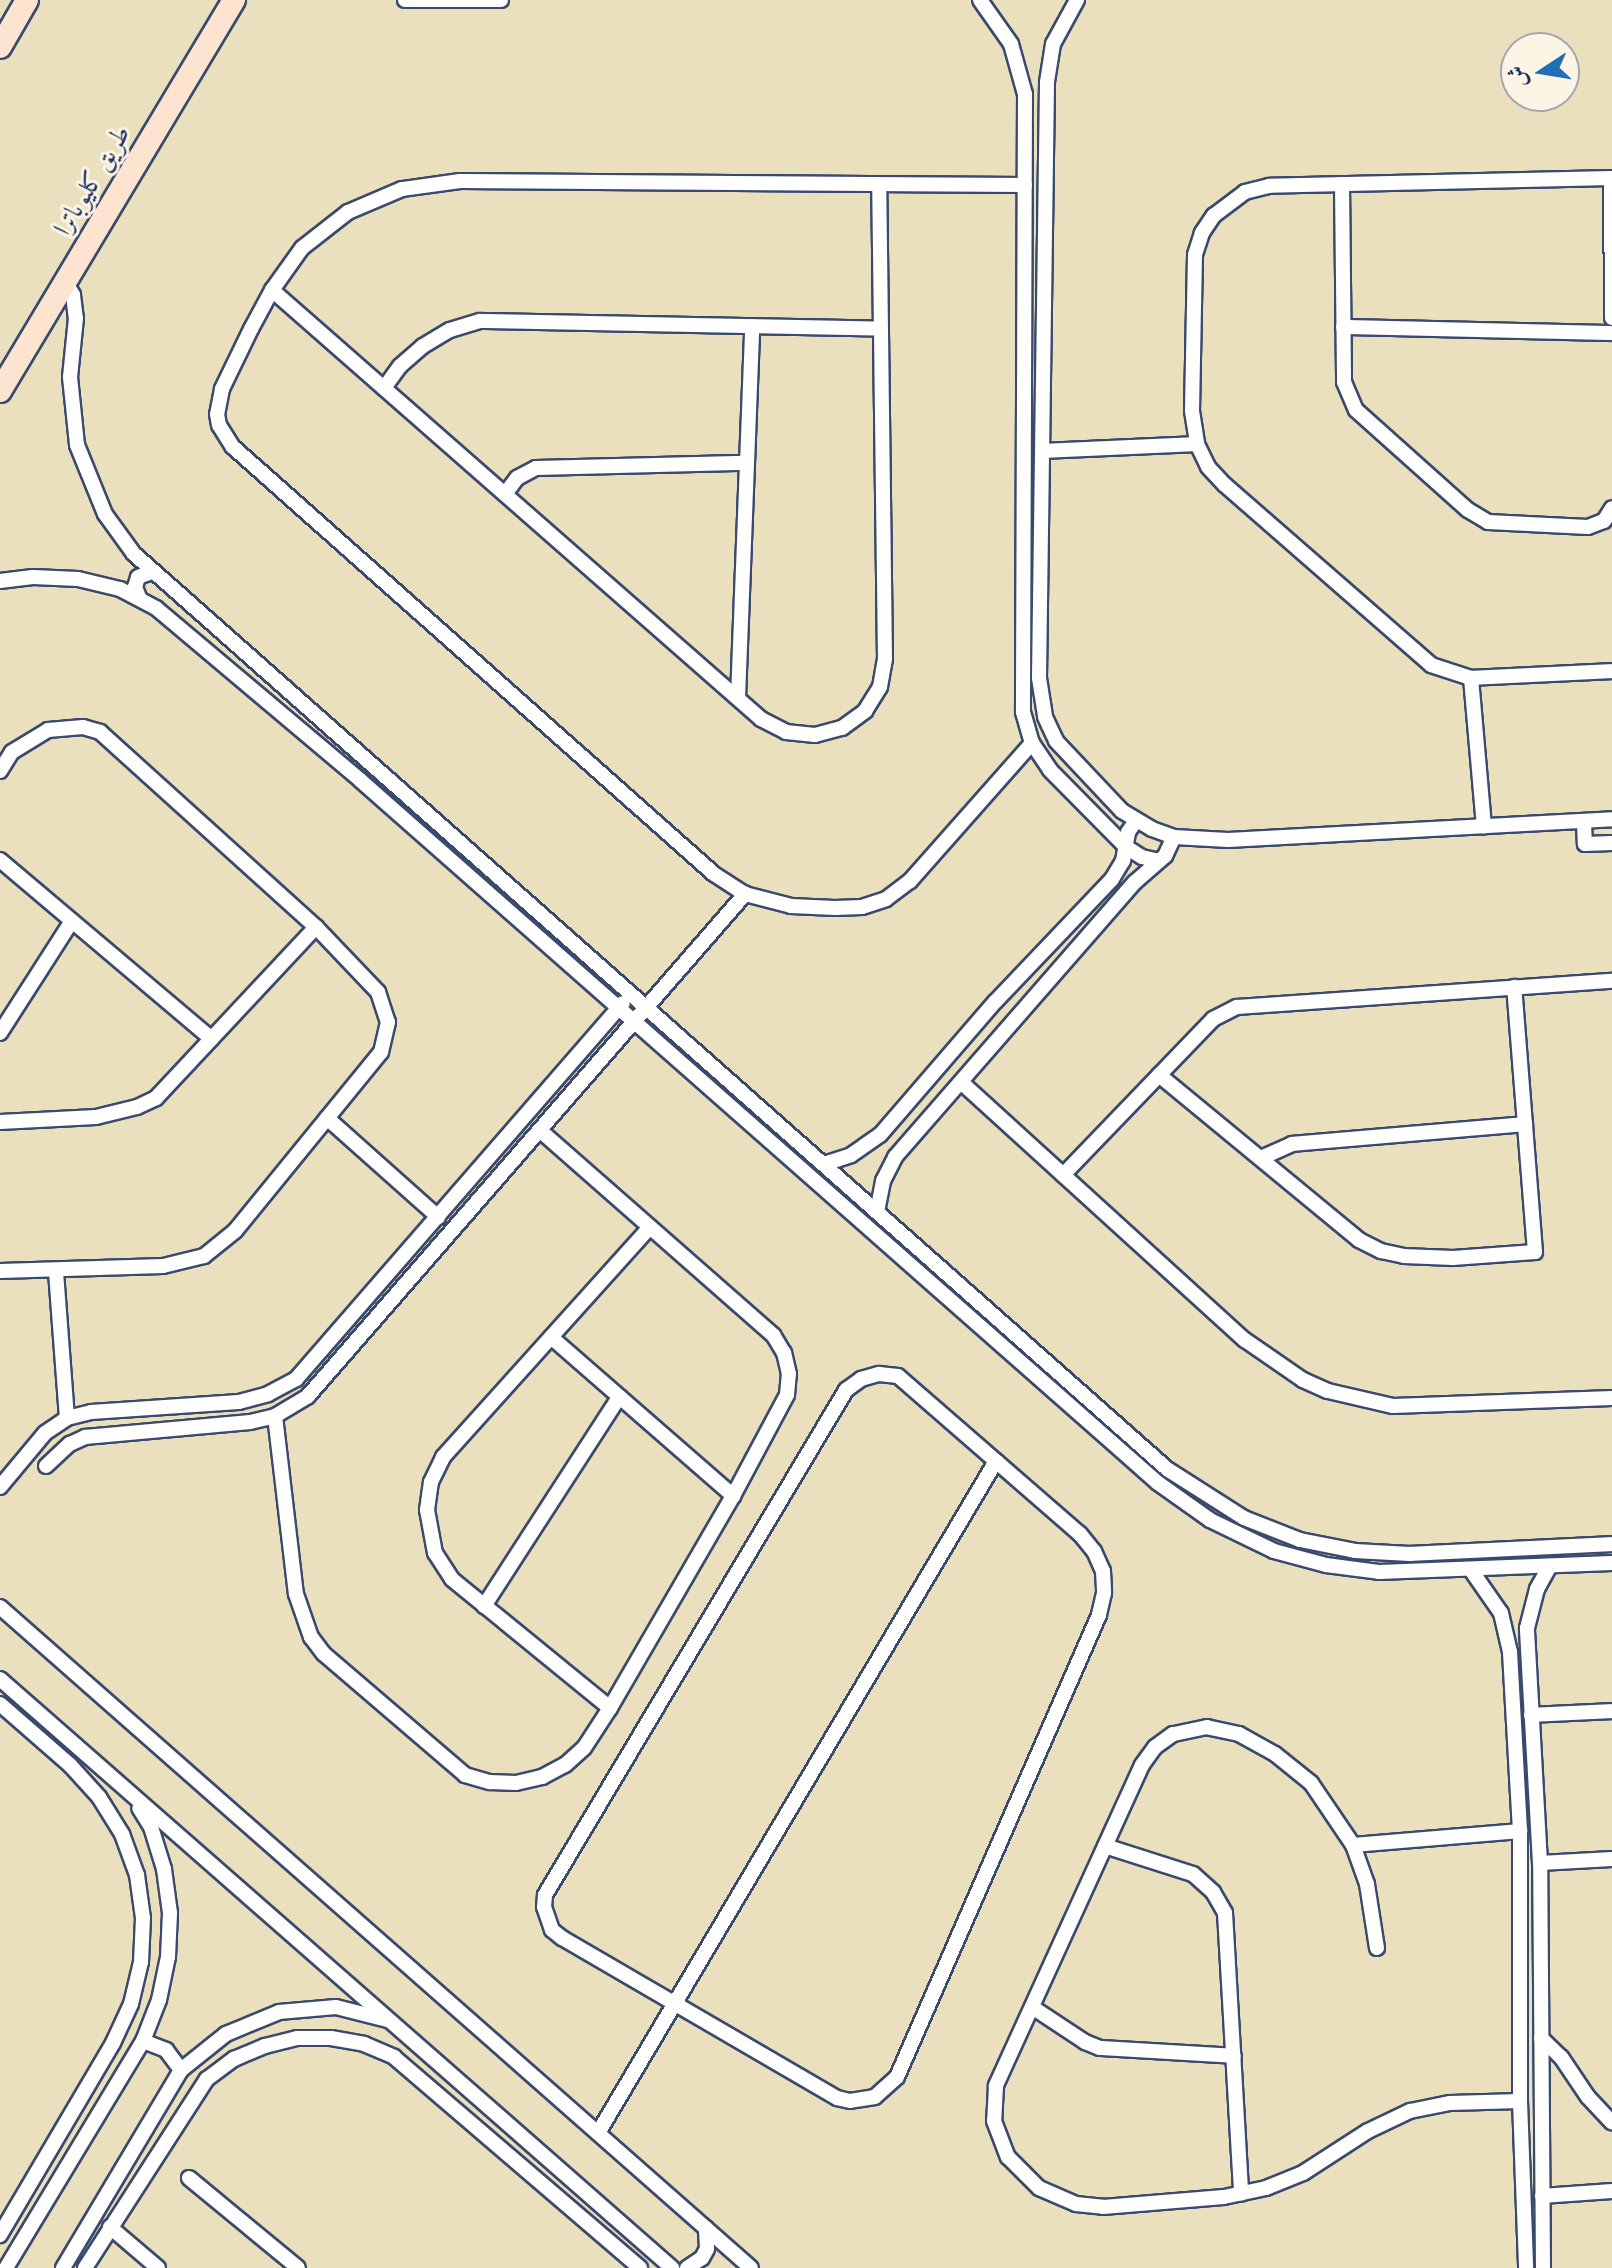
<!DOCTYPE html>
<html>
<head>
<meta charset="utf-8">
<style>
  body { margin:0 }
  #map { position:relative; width:1612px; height:2268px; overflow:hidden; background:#ebe0be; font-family:"Libre Bodoni",Amiri,serif }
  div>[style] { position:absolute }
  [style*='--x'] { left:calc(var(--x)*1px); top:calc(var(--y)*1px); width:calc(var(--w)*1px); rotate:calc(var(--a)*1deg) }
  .roads { filter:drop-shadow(2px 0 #3a4a6c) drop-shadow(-2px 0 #3a4a6c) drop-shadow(0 2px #3a4a6c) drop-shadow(0 -2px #3a4a6c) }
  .street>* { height:14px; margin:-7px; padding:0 7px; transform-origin:7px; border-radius:7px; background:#fff }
  .secondary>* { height:22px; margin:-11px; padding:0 11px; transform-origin:11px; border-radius:11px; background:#fde4d0 }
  span { translate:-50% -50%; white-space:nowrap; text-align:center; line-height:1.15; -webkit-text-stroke:6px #fcf5e5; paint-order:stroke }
  .street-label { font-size:26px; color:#1b2f5e }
  .north { position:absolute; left:1500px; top:32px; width:80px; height:80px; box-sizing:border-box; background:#fcf5e5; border:2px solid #a2a6af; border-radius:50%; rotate:258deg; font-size:22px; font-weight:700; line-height:32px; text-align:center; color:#1b2f5e }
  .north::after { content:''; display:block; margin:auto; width:28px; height:36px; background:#1f6fb2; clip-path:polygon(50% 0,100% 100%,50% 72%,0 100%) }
</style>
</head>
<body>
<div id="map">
  <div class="roads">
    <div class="street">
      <i style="--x:405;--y:0;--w:96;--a:0"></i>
      <i style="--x:980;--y:0;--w:54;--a:54.8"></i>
      <i style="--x:1011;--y:44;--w:52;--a:74.4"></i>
      <i style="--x:1025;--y:94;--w:618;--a:90.19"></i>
      <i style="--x:1023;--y:712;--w:32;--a:74"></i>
      <i style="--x:1032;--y:743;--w:32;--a:56"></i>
      <i style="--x:1050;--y:770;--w:108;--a:45.4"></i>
      <i style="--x:1126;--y:847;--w:19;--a:32"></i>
      <i style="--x:1142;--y:857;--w:17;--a:13"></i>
      <i style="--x:1077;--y:0;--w:50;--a:118.6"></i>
      <i style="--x:1053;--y:44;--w:39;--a:99"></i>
      <i style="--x:1047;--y:83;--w:595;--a:90.77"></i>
      <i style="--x:1039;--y:678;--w:39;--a:81"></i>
      <i style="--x:1045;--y:717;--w:26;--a:65"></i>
      <i style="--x:1056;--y:741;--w:96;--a:46.7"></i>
      <i style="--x:1122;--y:811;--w:35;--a:31"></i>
      <i style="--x:1152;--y:829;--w:23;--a:20"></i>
      <i style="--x:1174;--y:837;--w:54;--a:3.2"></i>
      <i style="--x:1228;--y:840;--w:385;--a:-3.1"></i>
      <i style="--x:1611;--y:178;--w:140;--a:89.6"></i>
      <i style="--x:1612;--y:178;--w:343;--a:178.7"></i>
      <i style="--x:1269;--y:186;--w:25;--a:166"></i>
      <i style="--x:1245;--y:192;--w:39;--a:143"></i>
      <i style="--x:1214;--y:215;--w:22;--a:124"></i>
      <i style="--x:1202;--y:233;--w:23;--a:108"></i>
      <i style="--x:1195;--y:255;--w:156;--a:91.1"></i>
      <i style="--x:1192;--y:411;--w:33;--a:81"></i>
      <i style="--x:1197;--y:444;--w:25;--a:64"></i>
      <i style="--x:1208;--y:467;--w:25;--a:47"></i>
      <i style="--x:1225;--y:485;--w:274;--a:41.1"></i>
      <i style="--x:1431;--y:665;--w:42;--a:18"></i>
      <i style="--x:1471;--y:678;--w:141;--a:-2.8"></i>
      <i style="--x:1342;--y:184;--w:198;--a:89.4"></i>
      <i style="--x:1344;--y:382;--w:30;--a:67"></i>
      <i style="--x:1356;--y:410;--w:150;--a:41.8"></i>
      <i style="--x:1468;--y:510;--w:23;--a:31"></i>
      <i style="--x:1488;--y:522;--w:100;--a:2.9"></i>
      <i style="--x:1588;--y:527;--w:17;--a:-21"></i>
      <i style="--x:1604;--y:521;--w:15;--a:-58"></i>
      <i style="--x:1025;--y:185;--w:565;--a:-179.59"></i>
      <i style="--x:460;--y:181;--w:59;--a:172.1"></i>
      <i style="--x:402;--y:189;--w:59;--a:156.9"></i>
      <i style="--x:348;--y:212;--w:58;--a:142"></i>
      <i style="--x:302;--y:248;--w:52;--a:125.5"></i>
      <i style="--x:272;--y:290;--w:44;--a:118.3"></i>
      <i style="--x:251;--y:329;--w:67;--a:115.8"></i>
      <i style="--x:222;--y:389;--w:25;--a:101"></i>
      <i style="--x:217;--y:414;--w:11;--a:80"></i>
      <i style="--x:219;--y:425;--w:26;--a:58"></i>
      <i style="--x:233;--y:447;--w:643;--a:41.6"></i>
      <i style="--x:714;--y:874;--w:37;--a:33"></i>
      <i style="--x:745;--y:894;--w:48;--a:14.6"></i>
      <i style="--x:791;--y:906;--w:44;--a:2.6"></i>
      <i style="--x:835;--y:908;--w:27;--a:-2"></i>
      <i style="--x:862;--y:907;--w:25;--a:-18"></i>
      <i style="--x:886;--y:899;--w:30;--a:-37"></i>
      <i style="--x:910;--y:881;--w:184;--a:-48.5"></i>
      <i style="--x:65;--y:282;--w:15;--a:58"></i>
      <i style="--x:73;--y:295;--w:23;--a:83"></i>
      <i style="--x:76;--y:318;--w:59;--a:95.8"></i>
      <i style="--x:70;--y:377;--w:68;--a:84.1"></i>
      <i style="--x:77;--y:445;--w:74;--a:67.9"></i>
      <i style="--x:105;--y:514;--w:49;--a:54.1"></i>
      <i style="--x:134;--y:554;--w:1380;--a:41.53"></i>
      <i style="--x:1167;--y:1469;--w:91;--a:32.5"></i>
      <i style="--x:1244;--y:1518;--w:60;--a:21.4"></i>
      <i style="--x:1300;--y:1540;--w:56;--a:11.3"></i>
      <i style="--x:1355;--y:1551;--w:55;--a:3.1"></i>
      <i style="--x:1410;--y:1554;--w:202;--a:-2.8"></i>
      <i style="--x:272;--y:290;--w:651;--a:41.26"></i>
      <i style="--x:761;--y:719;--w:28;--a:27"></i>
      <i style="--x:786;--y:732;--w:29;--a:6"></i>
      <i style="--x:815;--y:735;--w:28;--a:-15"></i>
      <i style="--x:842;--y:728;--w:29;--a:-36"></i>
      <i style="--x:865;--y:711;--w:28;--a:-58"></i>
      <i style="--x:880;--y:687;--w:28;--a:-80"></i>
      <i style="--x:885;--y:659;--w:474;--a:-90.7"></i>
      <i style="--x:1343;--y:327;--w:269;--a:1.3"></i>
      <i style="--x:384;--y:388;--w:27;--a:-54"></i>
      <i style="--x:400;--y:366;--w:30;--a:-41"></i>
      <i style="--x:423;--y:346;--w:31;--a:-31"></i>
      <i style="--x:450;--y:330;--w:31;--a:-17"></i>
      <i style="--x:480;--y:321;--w:401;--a:1.1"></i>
      <i style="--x:1043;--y:451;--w:154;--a:-2.6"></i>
      <i style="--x:505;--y:494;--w:20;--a:-53"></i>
      <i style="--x:517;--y:478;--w:21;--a:-28"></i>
      <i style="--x:536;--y:468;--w:211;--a:-1.4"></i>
      <i style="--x:0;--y:581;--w:33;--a:-7"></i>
      <i style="--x:33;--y:577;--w:45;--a:2.5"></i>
      <i style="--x:78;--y:579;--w:43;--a:13.4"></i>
      <i style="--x:120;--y:589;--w:41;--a:27.8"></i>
      <i style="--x:156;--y:608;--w:267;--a:40.1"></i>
      <i style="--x:360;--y:780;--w:1063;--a:41.38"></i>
      <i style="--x:1158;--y:1483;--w:64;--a:35.4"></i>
      <i style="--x:1210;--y:1520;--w:71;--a:25.8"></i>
      <i style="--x:1274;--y:1551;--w:54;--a:15.1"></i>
      <i style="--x:1326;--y:1565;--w:53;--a:7.5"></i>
      <i style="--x:1379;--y:1572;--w:233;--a:-2.2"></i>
      <i style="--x:139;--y:597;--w:11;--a:-112"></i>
      <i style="--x:135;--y:587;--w:10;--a:-73"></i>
      <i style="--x:138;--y:577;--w:15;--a:-20"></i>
      <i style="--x:1471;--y:678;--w:149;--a:85"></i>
      <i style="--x:738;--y:698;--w:372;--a:-87.8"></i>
      <i style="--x:0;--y:771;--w:22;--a:-58"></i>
      <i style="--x:12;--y:752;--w:42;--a:-31.4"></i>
      <i style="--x:48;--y:730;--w:35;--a:-5"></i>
      <i style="--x:83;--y:727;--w:18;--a:16"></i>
      <i style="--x:100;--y:732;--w:291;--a:42.1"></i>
      <i style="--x:316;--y:927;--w:90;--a:46.4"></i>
      <i style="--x:378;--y:992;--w:32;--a:72"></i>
      <i style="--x:388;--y:1022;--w:31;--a:103"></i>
      <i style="--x:381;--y:1052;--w:231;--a:129.2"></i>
      <i style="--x:235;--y:1231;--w:40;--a:141"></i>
      <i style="--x:204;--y:1256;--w:42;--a:166.3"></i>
      <i style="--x:163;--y:1266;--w:163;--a:178.2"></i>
      <i style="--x:1584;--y:821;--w:23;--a:88"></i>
      <i style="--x:1585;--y:844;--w:27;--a:-2"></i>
      <i style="--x:0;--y:860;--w:277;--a:40.2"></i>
      <i style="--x:0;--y:1033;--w:133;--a:-57.3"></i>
      <i style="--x:1159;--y:1075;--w:259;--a:39.5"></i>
      <i style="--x:1359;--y:1240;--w:25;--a:27"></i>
      <i style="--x:1381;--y:1251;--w:24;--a:12"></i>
      <i style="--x:1404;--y:1256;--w:49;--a:2.3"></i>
      <i style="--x:1453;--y:1258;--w:82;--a:-4.2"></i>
      <i style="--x:1535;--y:1252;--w:266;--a:-94.5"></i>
      <i style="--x:961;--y:1082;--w:384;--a:42.3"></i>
      <i style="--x:1245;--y:1340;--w:70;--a:34.6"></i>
      <i style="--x:1303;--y:1380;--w:27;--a:24"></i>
      <i style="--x:1328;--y:1391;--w:67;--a:13"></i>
      <i style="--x:1393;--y:1406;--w:219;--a:-2.1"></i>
      <i style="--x:327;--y:1118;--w:149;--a:41.7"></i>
      <i style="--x:0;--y:1122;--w:96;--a:-3"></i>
      <i style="--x:96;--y:1117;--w:42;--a:-13.7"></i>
      <i style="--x:137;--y:1107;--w:21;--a:-25"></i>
      <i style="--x:156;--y:1098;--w:234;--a:-46.9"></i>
      <i style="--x:1261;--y:1158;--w:34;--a:-24"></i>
      <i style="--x:1292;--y:1144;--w:234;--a:-4.9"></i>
      <i style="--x:824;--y:1164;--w:28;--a:-18"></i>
      <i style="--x:851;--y:1155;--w:35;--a:-35"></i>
      <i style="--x:880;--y:1135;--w:176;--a:-49.2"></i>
      <i style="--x:995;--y:1002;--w:170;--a:-46.4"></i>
      <i style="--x:1112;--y:879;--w:21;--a:-59"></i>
      <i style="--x:1123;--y:861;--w:29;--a:-80"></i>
      <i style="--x:1128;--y:832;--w:14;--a:-54"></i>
      <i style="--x:1063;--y:1175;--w:216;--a:-46.1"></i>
      <i style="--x:1213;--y:1019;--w:27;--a:-27"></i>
      <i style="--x:1237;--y:1007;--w:376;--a:-4"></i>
      <i style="--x:877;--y:1212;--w:32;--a:-79"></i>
      <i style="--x:883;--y:1181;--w:27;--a:-63"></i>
      <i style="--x:895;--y:1157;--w:365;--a:-48.9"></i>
      <i style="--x:1135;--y:882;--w:40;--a:-41"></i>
      <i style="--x:1165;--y:856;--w:21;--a:-65"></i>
      <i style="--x:56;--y:1272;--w:146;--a:85.7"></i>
      <i style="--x:551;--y:1337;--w:242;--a:41.1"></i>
      <i style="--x:879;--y:1374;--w:19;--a:6"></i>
      <i style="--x:898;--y:1376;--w:241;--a:41"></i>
      <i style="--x:1080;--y:1534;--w:22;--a:51"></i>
      <i style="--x:1094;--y:1551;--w:22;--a:66"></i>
      <i style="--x:1103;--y:1571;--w:22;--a:87"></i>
      <i style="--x:1104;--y:1593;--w:23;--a:103"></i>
      <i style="--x:1099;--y:1615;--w:504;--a:113.62"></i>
      <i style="--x:897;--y:2077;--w:30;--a:138"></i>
      <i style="--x:875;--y:2097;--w:25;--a:171"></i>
      <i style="--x:850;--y:2101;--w:13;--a:-167"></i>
      <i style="--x:837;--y:2098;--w:318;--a:-149.8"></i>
      <i style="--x:562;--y:1938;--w:13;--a:-141"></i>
      <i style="--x:552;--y:1930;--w:24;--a:-109"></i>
      <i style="--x:544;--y:1907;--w:12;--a:-85"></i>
      <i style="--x:545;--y:1895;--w:588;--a:-59.2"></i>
      <i style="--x:846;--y:1390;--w:19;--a:-36"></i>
      <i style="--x:861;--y:1379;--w:19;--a:-16"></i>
      <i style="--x:275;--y:1416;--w:179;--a:83.3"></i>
      <i style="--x:296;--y:1594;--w:46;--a:70.8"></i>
      <i style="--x:311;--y:1637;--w:21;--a:53"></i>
      <i style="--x:324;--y:1654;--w:186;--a:40.6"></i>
      <i style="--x:465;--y:1775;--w:26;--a:16"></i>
      <i style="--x:490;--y:1782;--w:26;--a:2"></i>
      <i style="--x:516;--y:1783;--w:27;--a:-13"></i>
      <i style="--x:542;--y:1777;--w:26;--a:-28"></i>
      <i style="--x:565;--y:1765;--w:25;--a:-42"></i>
      <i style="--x:584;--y:1748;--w:48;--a:-57"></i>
      <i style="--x:610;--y:1708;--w:245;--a:-59.9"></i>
      <i style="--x:733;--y:1496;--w:115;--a:-61.9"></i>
      <i style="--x:787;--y:1395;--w:21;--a:-85"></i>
      <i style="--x:789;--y:1374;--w:22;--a:-103"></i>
      <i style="--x:784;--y:1353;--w:21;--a:-121"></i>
      <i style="--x:773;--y:1335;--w:309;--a:-138.7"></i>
      <i style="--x:46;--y:1466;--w:33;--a:-43"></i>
      <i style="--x:70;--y:1444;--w:17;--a:-25"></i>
      <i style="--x:85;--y:1437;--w:166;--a:-5.2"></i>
      <i style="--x:250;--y:1422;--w:26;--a:-13"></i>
      <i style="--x:275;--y:1416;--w:39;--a:-31"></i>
      <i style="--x:308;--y:1396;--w:666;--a:-48.96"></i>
      <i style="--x:0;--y:1487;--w:70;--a:-50.2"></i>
      <i style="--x:45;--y:1433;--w:27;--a:-34"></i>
      <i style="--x:67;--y:1418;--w:25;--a:-14"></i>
      <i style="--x:91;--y:1412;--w:148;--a:-3.9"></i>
      <i style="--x:239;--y:1402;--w:30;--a:-15"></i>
      <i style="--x:268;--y:1394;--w:32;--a:-28"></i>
      <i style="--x:296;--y:1379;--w:498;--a:-49"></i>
      <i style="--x:1471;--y:1570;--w:52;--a:55.1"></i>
      <i style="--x:1501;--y:1613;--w:40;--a:77"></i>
      <i style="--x:1510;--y:1652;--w:179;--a:86.8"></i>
      <i style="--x:1520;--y:1831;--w:270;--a:90"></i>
      <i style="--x:1520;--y:2101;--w:167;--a:87.9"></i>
      <i style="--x:484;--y:1606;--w:249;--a:-57.1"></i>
      <i style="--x:0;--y:1607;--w:1000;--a:41.35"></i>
      <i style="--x:0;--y:1679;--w:894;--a:41.23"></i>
      <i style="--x:0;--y:1704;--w:93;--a:41.1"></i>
      <i style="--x:70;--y:1765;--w:43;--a:47.8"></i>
      <i style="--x:99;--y:1797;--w:44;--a:58.1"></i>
      <i style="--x:122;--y:1834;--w:44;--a:69.9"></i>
      <i style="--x:137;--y:1875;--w:43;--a:82.1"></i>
      <i style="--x:143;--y:1918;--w:44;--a:92.6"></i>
      <i style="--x:141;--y:1962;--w:43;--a:103.4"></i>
      <i style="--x:131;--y:2004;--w:43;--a:114.8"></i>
      <i style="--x:113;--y:2043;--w:223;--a:120.5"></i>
      <i style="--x:610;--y:1708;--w:204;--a:-140.8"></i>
      <i style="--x:452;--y:1579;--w:31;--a:-123"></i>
      <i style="--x:435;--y:1553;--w:44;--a:-100.5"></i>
      <i style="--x:427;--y:1510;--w:28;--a:-82"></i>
      <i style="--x:431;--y:1482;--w:28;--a:-64"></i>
      <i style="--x:443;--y:1457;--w:309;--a:-48"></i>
      <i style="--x:1531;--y:1715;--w:81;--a:-2.8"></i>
      <i style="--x:1353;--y:1845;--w:168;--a:-4.8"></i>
      <i style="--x:1105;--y:1846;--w:92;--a:17.7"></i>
      <i style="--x:1193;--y:1874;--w:27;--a:42"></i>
      <i style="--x:1213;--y:1892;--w:24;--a:60"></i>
      <i style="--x:1225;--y:1913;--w:281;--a:86.7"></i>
      <i style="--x:1540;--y:1863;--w:72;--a:-3.2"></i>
      <i style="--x:1377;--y:1948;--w:65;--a:-98.9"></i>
      <i style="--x:1367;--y:1884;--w:41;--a:-109.7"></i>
      <i style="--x:1353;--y:1845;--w:75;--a:-124.1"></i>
      <i style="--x:1311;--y:1783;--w:46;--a:-141.1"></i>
      <i style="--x:1275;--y:1754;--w:41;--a:-150.9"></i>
      <i style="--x:1239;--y:1734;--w:33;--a:-168"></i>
      <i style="--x:1207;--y:1727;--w:35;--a:168"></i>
      <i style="--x:1173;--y:1734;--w:22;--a:144"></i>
      <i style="--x:1155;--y:1747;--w:22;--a:126"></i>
      <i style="--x:1142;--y:1765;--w:353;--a:114.5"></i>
      <i style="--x:996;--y:2086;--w:35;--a:93"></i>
      <i style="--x:994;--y:2121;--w:39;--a:69"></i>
      <i style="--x:1008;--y:2157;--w:44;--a:45"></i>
      <i style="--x:1039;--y:2188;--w:40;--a:23.4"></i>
      <i style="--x:1076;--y:2204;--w:27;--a:6"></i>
      <i style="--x:1103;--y:2207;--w:121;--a:-4.7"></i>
      <i style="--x:1224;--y:2197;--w:43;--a:-12.1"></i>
      <i style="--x:1266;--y:2188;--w:40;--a:-22"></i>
      <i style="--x:1303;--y:2173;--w:77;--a:-32.9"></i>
      <i style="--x:1368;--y:2131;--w:47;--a:-25.5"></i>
      <i style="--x:1410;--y:2111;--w:41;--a:-11.3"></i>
      <i style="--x:1450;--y:2103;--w:70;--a:-1.6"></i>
      <i style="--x:1032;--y:2007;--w:64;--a:33.4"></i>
      <i style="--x:1085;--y:2042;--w:16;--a:22"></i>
      <i style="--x:1100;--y:2048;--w:134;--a:3.4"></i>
      <i style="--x:1541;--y:2038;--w:28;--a:44"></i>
      <i style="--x:1561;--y:2057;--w:48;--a:56"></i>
      <i style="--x:1588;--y:2097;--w:35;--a:47"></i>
      <i style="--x:143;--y:2041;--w:25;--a:21"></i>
      <i style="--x:166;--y:2050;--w:25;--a:53"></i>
      <i style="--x:598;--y:2133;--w:781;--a:-59.36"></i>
      <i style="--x:189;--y:2178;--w:141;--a:39.5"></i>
      <i style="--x:1542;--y:2196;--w:70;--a:-4.1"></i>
      <i style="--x:110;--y:2227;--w:63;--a:40.5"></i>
      <i style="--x:6;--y:2268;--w:265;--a:-58.9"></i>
      <i style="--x:143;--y:2041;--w:44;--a:-68.7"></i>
      <i style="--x:159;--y:2000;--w:44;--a:-78.2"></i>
      <i style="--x:168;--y:1957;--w:44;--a:-87.4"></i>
      <i style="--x:170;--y:1913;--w:44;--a:-97.8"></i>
      <i style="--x:164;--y:1869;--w:44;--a:-107.2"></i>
      <i style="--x:151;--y:1827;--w:22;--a:-122"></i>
      <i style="--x:63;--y:2268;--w:230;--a:-59.2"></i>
      <i style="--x:181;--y:2070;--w:58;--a:-38.7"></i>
      <i style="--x:226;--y:2034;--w:57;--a:-22.5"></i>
      <i style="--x:279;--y:2012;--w:57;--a:-5"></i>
      <i style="--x:336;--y:2007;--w:53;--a:14.3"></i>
      <i style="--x:85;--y:2268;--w:225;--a:-57.2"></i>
      <i style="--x:207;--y:2079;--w:34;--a:-37"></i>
      <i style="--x:234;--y:2059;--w:34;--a:-23"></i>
      <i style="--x:265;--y:2046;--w:33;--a:-14"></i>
      <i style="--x:297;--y:2038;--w:34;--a:0"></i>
      <i style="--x:331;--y:2038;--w:34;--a:10"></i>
      <i style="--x:364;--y:2044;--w:33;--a:23"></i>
      <i style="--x:394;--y:2057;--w:324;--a:40.6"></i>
      <i style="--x:687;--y:2268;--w:18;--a:-34"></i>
      <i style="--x:702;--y:2258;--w:10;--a:-61"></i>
      <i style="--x:707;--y:2249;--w:21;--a:-93"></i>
      <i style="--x:1543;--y:2268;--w:405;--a:-90.4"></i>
      <i style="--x:1540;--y:1863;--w:235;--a:-93.2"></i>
      <i style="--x:1527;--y:1628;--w:40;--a:-75.6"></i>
      <i style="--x:1537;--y:1589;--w:26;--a:-61"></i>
    </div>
    <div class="secondary">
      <i style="--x:0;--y:47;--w:54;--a:-60.1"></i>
      <i style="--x:0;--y:391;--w:456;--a:-59.1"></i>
    </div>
  </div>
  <div class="street-label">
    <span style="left:93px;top:181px;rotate:-59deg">طريق كليوباترا</span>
  </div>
  <div class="north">ش</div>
</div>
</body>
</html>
